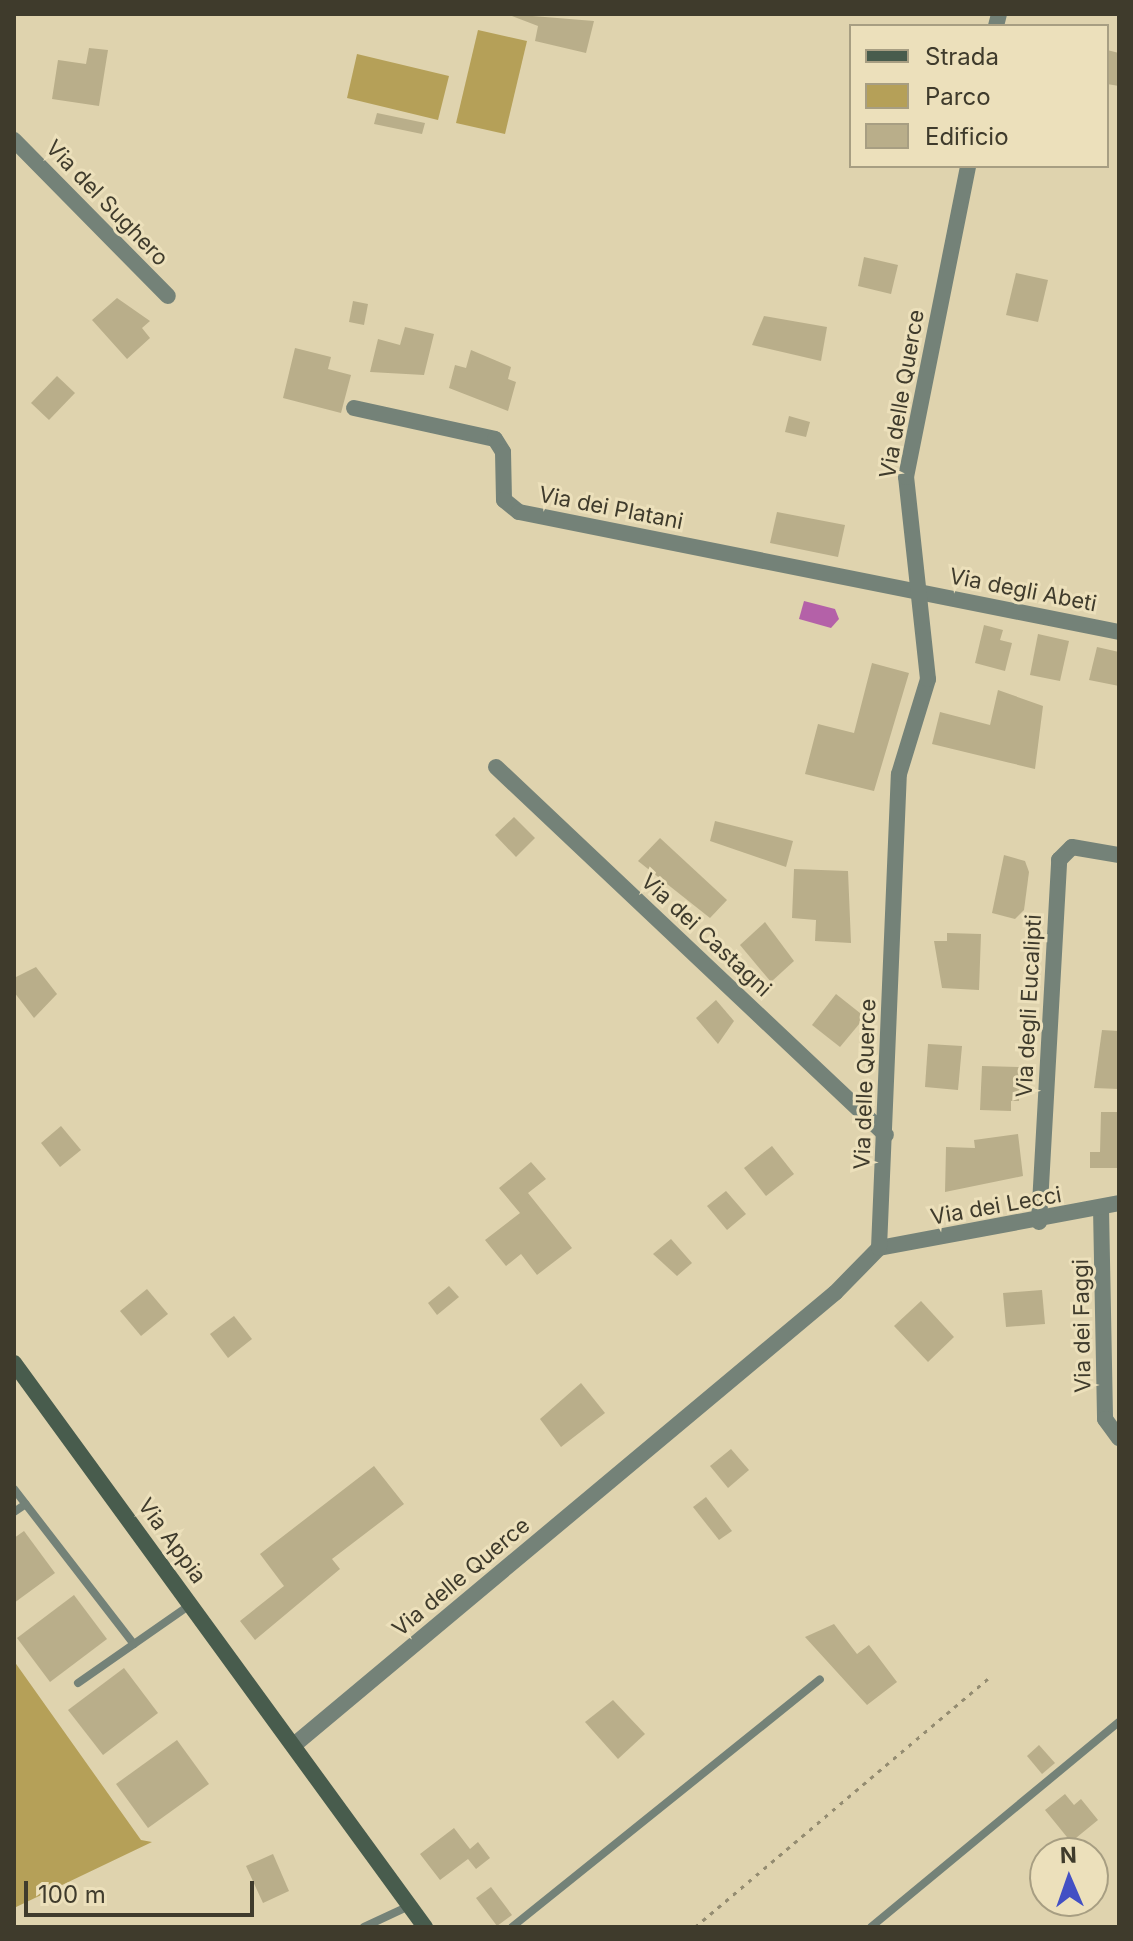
<!DOCTYPE html>
<html>
<head>
<meta charset="utf-8">
<style>
  body { margin:0 }
  #map { position:relative; width:1133px; height:1941px; overflow:hidden; background:#dfd3ae; font-family:Inter,sans-serif }
  div>[style] { position:absolute }
  [style*='--x'] { left:calc(var(--x)*1px); top:calc(var(--y)*1px); width:calc(var(--w)*1px); rotate:calc(var(--a)*1deg) }
  .green>* { inset:0; background:#b5a058 }
  .water>* { inset:0; background:#b461a8 }
  .building>* { inset:0; background:#b9ae8a }
  .path>* { height:3px; margin-top:-1.5px; transform-origin:0; background:repeating-linear-gradient(90deg,#948c71 0 4px,transparent 0 10px) }
  .lane>* { height:8px; margin:-4px; padding:0 4px; transform-origin:4px; border-radius:4px; background:#748278 }
  .street>* { height:16px; margin:-8px; padding:0 8px; transform-origin:8px; border-radius:8px; background:#748278 }
  .secondary>* { height:16px; margin:-8px; padding:0 8px; transform-origin:8px; border-radius:8px; background:#485c4d }
  span { translate:-50% -50%; white-space:nowrap; text-align:center; line-height:1.15; -webkit-text-stroke:6px #ece0bb; paint-order:stroke }
  .street-label { font-size:22px; color:#3f3b2c }
  .frame { position:absolute; inset:0; border:16px solid #3f3b2c; pointer-events:none }
  .legend { position:absolute; left:849px; top:24px; width:260px; height:144px; box-sizing:border-box; background:#ece0bb; border:2px solid #a79e82; margin:0; padding:10px 14px; list-style:none; font-size:24px; color:#3f3b2c }
  .legend li { display:flex; align-items:center; gap:16px; height:40px }
  .legend b { width:40px; border:2px solid #a79e82 }
  .north { position:absolute; left:1029px; top:1837px; width:80px; height:80px; box-sizing:border-box; background:#ece0bb; border:2px solid #a79e82; border-radius:50%; rotate:358deg; font-size:22px; font-weight:700; line-height:32px; text-align:center; color:#3f3b2c }
  .north::after { content:''; display:block; margin:auto; width:28px; height:36px; background:#4350c4; clip-path:polygon(50% 0,100% 100%,50% 72%,0 100%) }
  .scale { position:absolute; left:24px; top:1881px; width:230px; height:36px; box-sizing:border-box; border:4px solid #3f3b2c; border-top:0; padding-left:10px; font-size:24px; line-height:28px; white-space:nowrap; color:#3f3b2c; -webkit-text-stroke:6px #ece0bb; paint-order:stroke }
</style>
</head>
<body>
<div id="map">
  <div class="green">
    <i style="clip-path:polygon(478px 30px,527px 41px,505px 134px,456px 123px)"></i>
    <i style="clip-path:polygon(357px 54px,449px 76px,438px 120px,347px 98px)"></i>
    <i style="clip-path:polygon(14px 1661px,141px 1840px,152px 1842px,14px 1908px)"></i>
  </div>
  <div class="water">
    <i style="clip-path:polygon(804px 601px,835px 609px,839px 619px,831px 628px,799px 619px)"></i>
  </div>
  <div class="building">
    <i style="clip-path:polygon(507px 14px,594px 21px,586px 53px,535px 41px,538px 26px)"></i>
    <i style="clip-path:polygon(89px 48px,108px 50px,99px 106px,52px 99px,58px 60px,86px 64px)"></i>
    <i style="clip-path:polygon(1107px 50px,1119px 53px,1119px 86px,1107px 84px)"></i>
    <i style="clip-path:polygon(377px 113px,425px 123px,422px 134px,374px 124px)"></i>
    <i style="clip-path:polygon(864px 257px,898px 265px,891px 294px,858px 286px)"></i>
    <i style="clip-path:polygon(1016px 273px,1048px 280px,1038px 322px,1006px 315px)"></i>
    <i style="clip-path:polygon(117px 298px,150px 321px,142px 328px,150px 338px,127px 359px,92px 320px)"></i>
    <i style="clip-path:polygon(353px 301px,368px 304px,364px 325px,349px 322px)"></i>
    <i style="clip-path:polygon(764px 316px,827px 327px,821px 361px,752px 345px)"></i>
    <i style="clip-path:polygon(405px 327px,434px 334px,424px 375px,370px 372px,378px 339px,400px 345px)"></i>
    <i style="clip-path:polygon(295px 348px,331px 357px,328px 369px,351px 375px,341px 413px,283px 398px)"></i>
    <i style="clip-path:polygon(471px 350px,511px 367px,508px 379px,516px 382px,508px 411px,449px 388px,455px 365px,466px 368px)"></i>
    <i style="clip-path:polygon(57px 376px,75px 393px,49px 420px,31px 403px)"></i>
    <i style="clip-path:polygon(789px 416px,810px 422px,806px 437px,785px 432px)"></i>
    <i style="clip-path:polygon(777px 512px,845px 525px,838px 557px,770px 543px)"></i>
    <i style="clip-path:polygon(984px 625px,1003px 630px,1000px 640px,1012px 643px,1005px 671px,975px 663px)"></i>
    <i style="clip-path:polygon(1038px 634px,1069px 641px,1060px 681px,1030px 675px)"></i>
    <i style="clip-path:polygon(1097px 647px,1119px 652px,1119px 686px,1089px 680px)"></i>
    <i style="clip-path:polygon(872px 663px,909px 673px,874px 791px,805px 774px,818px 724px,854px 733px)"></i>
    <i style="clip-path:polygon(998px 690px,1043px 706px,1035px 769px,932px 744px,940px 712px,990px 725px)"></i>
    <i style="clip-path:polygon(514px 817px,535px 838px,516px 857px,495px 835px)"></i>
    <i style="clip-path:polygon(715px 821px,793px 841px,786px 867px,710px 841px)"></i>
    <i style="clip-path:polygon(660px 838px,727px 900px,710px 918px,638px 861px)"></i>
    <i style="clip-path:polygon(1004px 855px,1025px 861px,1029px 872px,1024px 910px,1015px 919px,992px 913px)"></i>
    <i style="clip-path:polygon(794px 869px,848px 871px,851px 943px,815px 941px,816px 920px,792px 918px)"></i>
    <i style="clip-path:polygon(765px 922px,794px 961px,771px 982px,740px 945px)"></i>
    <i style="clip-path:polygon(947px 933px,981px 934px,979px 990px,942px 988px,934px 941px,947px 941px)"></i>
    <i style="clip-path:polygon(36px 967px,57px 994px,34px 1018px,14px 992px,14px 978px)"></i>
    <i style="clip-path:polygon(836px 994px,865px 1017px,840px 1047px,812px 1025px)"></i>
    <i style="clip-path:polygon(716px 1000px,734px 1021px,718px 1044px,696px 1018px)"></i>
    <i style="clip-path:polygon(1102px 1030px,1119px 1031px,1119px 1089px,1094px 1088px)"></i>
    <i style="clip-path:polygon(928px 1044px,962px 1046px,958px 1090px,925px 1087px)"></i>
    <i style="clip-path:polygon(982px 1066px,1020px 1067px,1019px 1101px,1011px 1101px,1011px 1111px,980px 1110px)"></i>
    <i style="clip-path:polygon(1101px 1112px,1119px 1112px,1119px 1168px,1090px 1168px,1090px 1152px,1100px 1152px)"></i>
    <i style="clip-path:polygon(61px 1126px,81px 1150px,60px 1167px,41px 1143px)"></i>
    <i style="clip-path:polygon(1018px 1134px,1023px 1176px,945px 1192px,946px 1147px,975px 1148px,974px 1140px)"></i>
    <i style="clip-path:polygon(772px 1146px,794px 1174px,766px 1196px,744px 1168px)"></i>
    <i style="clip-path:polygon(531px 1162px,546px 1179px,528px 1193px,572px 1248px,537px 1275px,521px 1254px,506px 1266px,485px 1240px,520px 1213px,499px 1188px)"></i>
    <i style="clip-path:polygon(726px 1191px,746px 1214px,727px 1230px,707px 1206px)"></i>
    <i style="clip-path:polygon(671px 1239px,692px 1263px,677px 1276px,653px 1254px)"></i>
    <i style="clip-path:polygon(449px 1286px,459px 1297px,437px 1315px,428px 1303px)"></i>
    <i style="clip-path:polygon(147px 1289px,168px 1314px,141px 1336px,120px 1311px)"></i>
    <i style="clip-path:polygon(1042px 1290px,1045px 1324px,1006px 1327px,1003px 1293px)"></i>
    <i style="clip-path:polygon(921px 1301px,954px 1337px,928px 1362px,894px 1326px)"></i>
    <i style="clip-path:polygon(234px 1316px,252px 1339px,228px 1358px,210px 1334px)"></i>
    <i style="clip-path:polygon(581px 1383px,605px 1413px,561px 1447px,540px 1419px)"></i>
    <i style="clip-path:polygon(731px 1449px,749px 1470px,728px 1488px,710px 1466px)"></i>
    <i style="clip-path:polygon(374px 1466px,404px 1504px,332px 1559px,340px 1569px,255px 1640px,240px 1621px,284px 1586px,260px 1554px)"></i>
    <i style="clip-path:polygon(706px 1497px,732px 1531px,719px 1540px,693px 1507px)"></i>
    <i style="clip-path:polygon(24px 1531px,55px 1573px,14px 1603px,14px 1538px)"></i>
    <i style="clip-path:polygon(74px 1595px,107px 1639px,50px 1682px,17px 1638px)"></i>
    <i style="clip-path:polygon(834px 1624px,857px 1654px,869px 1645px,897px 1682px,867px 1705px,805px 1637px)"></i>
    <i style="clip-path:polygon(124px 1668px,158px 1713px,103px 1755px,68px 1710px)"></i>
    <i style="clip-path:polygon(613px 1700px,645px 1734px,618px 1759px,585px 1722px)"></i>
    <i style="clip-path:polygon(177px 1740px,209px 1784px,148px 1828px,116px 1784px)"></i>
    <i style="clip-path:polygon(1039px 1745px,1055px 1763px,1042px 1774px,1027px 1756px)"></i>
    <i style="clip-path:polygon(1065px 1794px,1074px 1805px,1081px 1799px,1098px 1820px,1071px 1842px,1045px 1810px)"></i>
    <i style="clip-path:polygon(454px 1828px,470px 1849px,478px 1842px,490px 1858px,476px 1869px,468px 1859px,440px 1880px,420px 1854px)"></i>
    <i style="clip-path:polygon(273px 1854px,289px 1891px,263px 1903px,246px 1866px)"></i>
    <i style="clip-path:polygon(491px 1887px,512px 1915px,497px 1926px,476px 1898px)"></i>
  </div>
  <div class="path">
    <i style="--x:695;--y:1927;--w:388;--a:-40.3"></i>
  </div>
  <div class="lane">
    <i style="--x:14;--y:1489;--w:196;--a:52.3"></i>
    <i style="--x:14;--y:1512;--w:14;--a:-34"></i>
    <i style="--x:78;--y:1683;--w:136;--a:-34.9"></i>
    <i style="--x:364;--y:1927;--w:50;--a:-25"></i>
    <i style="--x:512;--y:1927;--w:395;--a:-38.8"></i>
    <i style="--x:871;--y:1927;--w:322;--a:-39.6"></i>
  </div>
  <div class="street">
    <i style="--x:996;--y:26;--w:12;--a:-76"></i>
    <i style="--x:14;--y:140;--w:219;--a:45.4"></i>
    <i style="--x:354;--y:408;--w:144;--a:12.4"></i>
    <i style="--x:495;--y:439;--w:15;--a:58"></i>
    <i style="--x:503;--y:452;--w:48;--a:88.8"></i>
    <i style="--x:504;--y:500;--w:19;--a:39"></i>
    <i style="--x:519;--y:512;--w:612;--a:11.31"></i>
    <i style="--x:496;--y:767;--w:536;--a:43.34"></i>
    <i style="--x:1101;--y:1208;--w:211;--a:88.9"></i>
    <i style="--x:1105;--y:1419;--w:24;--a:54"></i>
    <i style="--x:1039;--y:1222;--w:363;--a:-86.8"></i>
    <i style="--x:1059;--y:860;--w:18;--a:-45"></i>
    <i style="--x:1072;--y:847;--w:48;--a:9.7"></i>
    <i style="--x:879;--y:1248;--w:244;--a:-10.6"></i>
    <i style="--x:294;--y:1745;--w:705;--a:-39.88"></i>
    <i style="--x:835;--y:1293;--w:63;--a:-45.6"></i>
    <i style="--x:879;--y:1248;--w:474;--a:-87.6"></i>
    <i style="--x:899;--y:774;--w:99;--a:-73"></i>
    <i style="--x:928;--y:679;--w:203;--a:-96.2"></i>
    <i style="--x:906;--y:477;--w:317;--a:-78.7"></i>
  </div>
  <div class="secondary">
    <i style="--x:14;--y:1363;--w:698;--a:53.92"></i>
  </div>
  <div class="street-label">
    <span style="left:107px;top:203px;rotate:46deg">Via del Sughero</span>
    <span style="left:902px;top:394px;rotate:-80deg">Via delle Querce</span>
    <span style="left:611px;top:508px;rotate:11deg">Via dei Platani</span>
    <span style="left:1023px;top:590px;rotate:11deg">Via degli Abeti</span>
    <span style="left:706px;top:935px;rotate:43deg">Via dei Castagni</span>
    <span style="left:1029px;top:1006px;rotate:-87deg">Via degli Eucalipti</span>
    <span style="left:865px;top:1084px;rotate:-88deg">Via delle Querce</span>
    <span style="left:996px;top:1206px;rotate:-10deg">Via dei Lecci</span>
    <span style="left:1082px;top:1326px;rotate:-91deg">Via dei Faggi</span>
    <span style="left:172px;top:1541px;rotate:54deg">Via Appia</span>
    <span style="left:461px;top:1577px;rotate:-40deg">Via delle Querce</span>
  </div>
  <div class="frame"></div>
  <ul class="legend">
  <li><b style="height:10px;background:#485c4d"></b>Strada</li>
  <li><b style="height:22px;background:#b5a058"></b>Parco</li>
  <li><b style="height:22px;background:#b9ae8a"></b>Edificio</li>
  </ul>
  <div class="north">N</div>
  <div class="scale">100 m</div>
</div>
</body>
</html>
